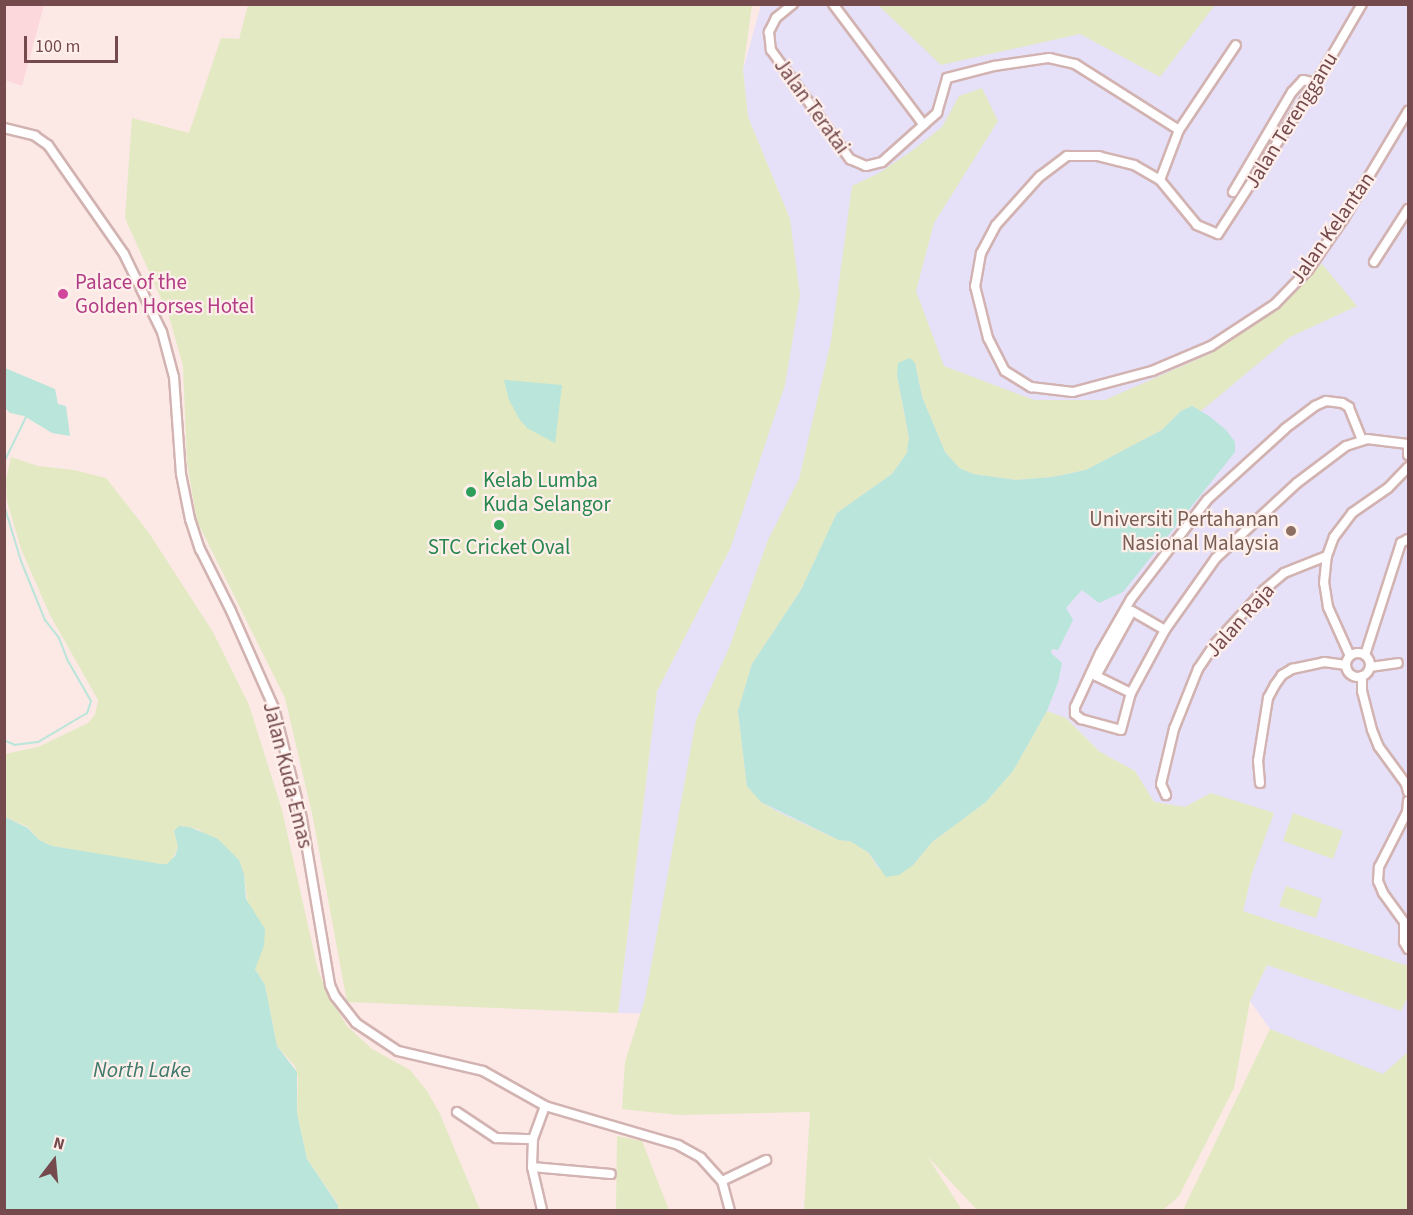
<!DOCTYPE html>
<html>
<head>
<meta charset="utf-8">
<style>
  body { margin:0 }
  #map { position:relative; width:1413px; height:1215px; overflow:hidden; background:#fce9e5; font-family:"Source Sans 3",sans-serif }
  div>[style] { position:absolute }
  [style*='--x'] { left:calc(var(--x)*1px); top:calc(var(--y)*1px); width:calc(var(--w)*1px); rotate:calc(var(--a)*1deg) }
  .commercial>* { inset:0; background:#fcd8dc }
  .education>* { inset:0; background:#e6e1f8 }
  .green>* { inset:0; background:#e2e9c3 }
  .water>* { inset:0; background:#b9e5da }
  .stream>* { height:2px; margin:-1px; padding:0 1px; transform-origin:1px; border-radius:1px; background:#b9e5da }
  .roads { filter:drop-shadow(2px 0 #d2b3b1) drop-shadow(-2px 0 #d2b3b1) drop-shadow(0 2px #d2b3b1) drop-shadow(0 -2px #d2b3b1) }
  .minor>* { height:8px; margin:-4px; padding:0 4px; transform-origin:4px; border-radius:4px; background:#fff }
  .minor>.ring { margin:-4px; padding:0; box-sizing:content-box; background:none; border:8px solid #fff; border-radius:50% }
  .dots>* { width:16px; height:16px; translate:-50% -50%; box-sizing:border-box; border:3px solid #ffefeb; border-radius:50% }
  span { translate:-50% -50%; white-space:nowrap; text-align:center; line-height:1.15; -webkit-text-stroke:4.5px #ffefeb; paint-order:stroke }
  .street-label { font-size:21px; color:#744a4c }
  .hotel-label { font-size:21px; color:#b23c85 }
  .left { translate:0 -50%; text-align:left }
  .leisure-label { font-size:21px; color:#27864d }
  .education-label { font-size:21px; color:#785e54 }
  .right { translate:-100% -50%; text-align:right }
  .water-label { font-size:22px; color:#3e796b; font-style:italic }
  .frame { position:absolute; inset:0; border:6px solid #744a4c; pointer-events:none }
  .north { position:absolute; left:24px; top:1131px; width:60px; height:60px; -webkit-text-stroke:4px #ffefeb; paint-order:stroke; rotate:16deg; font-size:16px; font-weight:700; line-height:24px; text-align:center; color:#744a4c }
  .north::after { content:''; display:block; margin:auto; width:21px; height:27px; background:#744a4c; clip-path:polygon(50% 0,100% 100%,50% 72%,0 100%) }
  .scale { position:absolute; left:24px; top:36px; width:94px; height:27px; box-sizing:border-box; border:3px solid #744a4c; border-top:0; padding-left:8px; font-size:18px; line-height:21px; white-space:nowrap; color:#744a4c; -webkit-text-stroke:4px #ffefeb; paint-order:stroke }
</style>
</head>
<body>
<div id="map">
  <div class="commercial">
    <i style="clip-path:polygon(5px 4px,44px 5px,22px 86px,5px 80px)"></i>
  </div>
  <div class="education">
    <i style="clip-path:polygon(761px 5px,1408px 5px,1408px 1053px,1380px 1081px,1270px 1029px,1250px 1001px,1267px 965px,1243px 911px,1252px 873px,1211px 793px,1185px 807px,1154px 802px,1135px 771px,1100px 752px,1066px 718px,1047px 711px,1058px 683px,1051px 653px,1066px 608px,1082px 590px,1123px 451px,879px 1018px,618px 1013px,657px 691px,730px 549px,790px 219px,748px 117px,743px 70px)"></i>
  </div>
  <div class="green">
    <i style="clip-path:polygon(248px 5px,752px 5px,743px 70px,748px 117px,790px 219px,800px 295px,785px 385px,730px 549px,657px 691px,618px 1013px,347px 1002px,313px 818px,285px 698px,197px 521px,187px 463px,183px 366px,169px 316px,125px 218px,132px 118px,189px 133px,221px 38px,239px 39px)"></i>
    <i style="clip-path:polygon(878px 5px,1215px 5px,1160px 77px,1080px 34px,941px 65px)"></i>
    <i style="clip-path:polygon(982px 88px,998px 121px,934px 223px,916px 291px,944px 366px,1034px 400px,1105px 400px,1214px 352px,1322px 264px,1357px 306px,1290px 337px,1201px 411px,1192px 406px,1181px 411px,1162px 430px,1086px 470px,1053px 477px,1016px 480px,973px 474px,959px 468px,945px 452px,922px 397px,915px 363px,897px 375px,909px 437px,907px 453px,892px 474px,837px 513px,801px 590px,752px 664px,738px 711px,747px 786px,761px 802px,778px 812px,839px 840px,850px 841px,869px 853px,878px 868px,913px 865px,932px 842px,986px 802px,1013px 771px,1047px 711px,1066px 718px,1100px 752px,1135px 771px,1154px 802px,1185px 807px,1211px 793px,1274px 813px,1252px 873px,1243px 911px,1408px 966px,1408px 996px,1401px 1011px,1267px 965px,1250px 1001px,1234px 1088px,1179px 1196px,1163px 1210px,977px 1210px,927px 1156px,962px 1210px,804px 1210px,810px 1112px,678px 1115px,622px 1109px,625px 1062px,645px 999px,696px 720px,729px 648px,768px 540px,799px 479px,831px 341px,852px 186px,879px 173px,913px 150px,942px 127px,959px 96px)"></i>
    <i style="clip-path:polygon(11px 457px,38px 466px,74px 470px,106px 478px,149px 533px,213px 632px,249px 705px,282px 810px,318px 970px,327px 993px,347px 1026px,372px 1049px,410px 1070px,427px 1091px,440px 1114px,480px 1210px,338px 1210px,338px 1204px,307px 1159px,297px 1113px,298px 1078px,295px 1066px,277px 1046px,265px 985px,255px 969px,265px 929px,248px 905px,244px 874px,239px 860px,233px 854px,198px 829px,182px 826px,174px 831px,178px 847px,172px 860px,167px 864px,146px 863px,52px 846px,39px 840px,28px 827px,5px 817px,5px 754px,38px 747px,88px 723px,95px 715px,98px 700px,50px 615px,21px 549px,7px 501px,6px 480px)"></i>
    <i style="clip-path:polygon(1293px 813px,1343px 831px,1333px 859px,1283px 841px)"></i>
    <i style="clip-path:polygon(1286px 886px,1322px 899px,1316px 918px,1279px 906px)"></i>
    <i style="clip-path:polygon(1270px 1029px,1383px 1074px,1408px 1052px,1408px 1210px,1183px 1210px)"></i>
    <i style="clip-path:polygon(617px 1136px,642px 1141px,669px 1210px,616px 1210px)"></i>
  </div>
  <div class="water">
    <i style="clip-path:polygon(910px 358px,915px 363px,922px 397px,945px 452px,959px 468px,973px 474px,1016px 480px,1053px 477px,1086px 470px,1162px 430px,1181px 411px,1192px 406px,1209px 416px,1226px 430px,1235px 442px,1235px 452px,1123px 592px,1099px 603px,1082px 590px,1066px 608px,1073px 620px,1058px 650px,1052px 649px,1051px 653px,1062px 663px,1058px 683px,1047px 711px,1013px 771px,986px 802px,932px 842px,913px 865px,899px 875px,886px 877px,869px 853px,850px 841px,839px 840px,761px 802px,747px 786px,738px 711px,752px 664px,801px 590px,837px 513px,892px 474px,907px 453px,909px 437px,897px 375px,898px 363px)"></i>
    <i style="clip-path:polygon(5px 368px,55px 389px,58px 404px,66px 406px,70px 436px,52px 433px,24px 416px,10px 413px,5px 408px)"></i>
    <i style="clip-path:polygon(504px 380px,562px 385px,555px 443px,527px 428px,520px 420px,509px 400px)"></i>
    <i style="clip-path:polygon(5px 817px,28px 828px,39px 840px,52px 846px,161px 864px,167px 864px,175px 856px,178px 847px,174px 831px,179px 826px,190px 827px,218px 839px,239px 860px,244px 874px,246px 899px,265px 929px,264px 946px,255px 969px,265px 985px,277px 1046px,297px 1072px,297px 1113px,307px 1159px,338px 1205px,338px 1210px,5px 1210px)"></i>
  </div>
  <div class="stream">
    <i style="--x:4;--y:462;--w:52;--a:-63.9"></i>
    <i style="--x:4;--y:505;--w:59;--a:73.1"></i>
    <i style="--x:21;--y:561;--w:64;--a:67.9"></i>
    <i style="--x:45;--y:620;--w:23;--a:52"></i>
    <i style="--x:59;--y:638;--w:25;--a:69"></i>
    <i style="--x:68;--y:661;--w:46;--a:60.1"></i>
    <i style="--x:91;--y:701;--w:13;--a:108"></i>
    <i style="--x:87;--y:713;--w:57;--a:149.4"></i>
    <i style="--x:38;--y:742;--w:23;--a:173"></i>
    <i style="--x:15;--y:745;--w:12;--a:-156"></i>
  </div>
  <div class="roads">
    <div class="minor">
      <i style="--x:793;--y:4;--w:22;--a:141"></i>
      <i style="--x:776;--y:18;--w:16;--a:117"></i>
      <i style="--x:769;--y:32;--w:18;--a:84"></i>
      <i style="--x:771;--y:50;--w:135;--a:54.1"></i>
      <i style="--x:850;--y:159;--w:17;--a:24"></i>
      <i style="--x:866;--y:166;--w:16;--a:-14"></i>
      <i style="--x:882;--y:162;--w:74;--a:-41.7"></i>
      <i style="--x:937;--y:113;--w:36;--a:-74"></i>
      <i style="--x:947;--y:78;--w:49;--a:-14.3"></i>
      <i style="--x:994;--y:66;--w:56;--a:-8.3"></i>
      <i style="--x:1049;--y:58;--w:27;--a:13"></i>
      <i style="--x:1075;--y:64;--w:123;--a:32.4"></i>
      <i style="--x:833;--y:4;--w:151;--a:53.1"></i>
      <i style="--x:1362;--y:4;--w:91;--a:120.2"></i>
      <i style="--x:1316;--y:83;--w:180;--a:123"></i>
      <i style="--x:1218;--y:234;--w:23;--a:-157"></i>
      <i style="--x:1197;--y:225;--w:58;--a:-129.4"></i>
      <i style="--x:1160;--y:180;--w:30;--a:-150"></i>
      <i style="--x:1134;--y:165;--w:36;--a:-166"></i>
      <i style="--x:1099;--y:156;--w:32;--a:180"></i>
      <i style="--x:1067;--y:156;--w:34;--a:143"></i>
      <i style="--x:1040;--y:176;--w:66;--a:131.9"></i>
      <i style="--x:996;--y:225;--w:32;--a:118"></i>
      <i style="--x:981;--y:253;--w:34;--a:100"></i>
      <i style="--x:975;--y:286;--w:54;--a:76"></i>
      <i style="--x:988;--y:338;--w:37;--a:63"></i>
      <i style="--x:1005;--y:371;--w:31;--a:32"></i>
      <i style="--x:1031;--y:387;--w:42;--a:6.8"></i>
      <i style="--x:1073;--y:392;--w:82;--a:-14.9"></i>
      <i style="--x:1152;--y:371;--w:64;--a:-23"></i>
      <i style="--x:1211;--y:346;--w:77;--a:-33.3"></i>
      <i style="--x:1275;--y:304;--w:47;--a:-45.9"></i>
      <i style="--x:1308;--y:270;--w:63;--a:-55.3"></i>
      <i style="--x:1344;--y:218;--w:125;--a:-59.1"></i>
      <i style="--x:4;--y:128;--w:32;--a:14"></i>
      <i style="--x:35;--y:136;--w:16;--a:35"></i>
      <i style="--x:48;--y:145;--w:133;--a:55.1"></i>
      <i style="--x:124;--y:254;--w:87;--a:64"></i>
      <i style="--x:162;--y:332;--w:47;--a:75.1"></i>
      <i style="--x:174;--y:377;--w:97;--a:85.9"></i>
      <i style="--x:181;--y:474;--w:46;--a:78.7"></i>
      <i style="--x:190;--y:519;--w:32;--a:72"></i>
      <i style="--x:200;--y:549;--w:69;--a:63.4"></i>
      <i style="--x:231;--y:611;--w:106;--a:66.1"></i>
      <i style="--x:274;--y:708;--w:114;--a:75.8"></i>
      <i style="--x:302;--y:819;--w:168;--a:80.4"></i>
      <i style="--x:330;--y:985;--w:12;--a:66"></i>
      <i style="--x:335;--y:996;--w:34;--a:52"></i>
      <i style="--x:356;--y:1023;--w:50;--a:33.7"></i>
      <i style="--x:398;--y:1051;--w:87;--a:13.2"></i>
      <i style="--x:483;--y:1071;--w:71;--a:29.4"></i>
      <i style="--x:545;--y:1106;--w:139;--a:16.3"></i>
      <i style="--x:678;--y:1145;--w:26;--a:29"></i>
      <i style="--x:701;--y:1158;--w:31;--a:48"></i>
      <i style="--x:722;--y:1181;--w:30;--a:75"></i>
      <i style="--x:1160;--y:180;--w:53;--a:-69.2"></i>
      <i style="--x:1179;--y:130;--w:102;--a:-56.2"></i>
      <i style="--x:1233;--y:192;--w:116;--a:-59.5"></i>
      <i style="--x:1292;--y:92;--w:16;--a:-47"></i>
      <i style="--x:1303;--y:80;--w:13;--a:13"></i>
      <i style="--x:1374;--y:262;--w:63;--a:-57.3"></i>
      <i style="--x:1362;--y:440;--w:35;--a:-112"></i>
      <i style="--x:1349;--y:407;--w:8;--a:-150"></i>
      <i style="--x:1342;--y:403;--w:16;--a:-173"></i>
      <i style="--x:1326;--y:401;--w:12;--a:156"></i>
      <i style="--x:1315;--y:406;--w:38;--a:143"></i>
      <i style="--x:1285;--y:429;--w:105;--a:137.7"></i>
      <i style="--x:1207;--y:500;--w:125;--a:127.5"></i>
      <i style="--x:1131;--y:599;--w:62;--a:119.9"></i>
      <i style="--x:1100;--y:653;--w:60;--a:114.8"></i>
      <i style="--x:1075;--y:707;--w:7;--a:90"></i>
      <i style="--x:1075;--y:714;--w:8;--a:40"></i>
      <i style="--x:1081;--y:719;--w:41;--a:15.4"></i>
      <i style="--x:1121;--y:730;--w:38;--a:-75"></i>
      <i style="--x:1131;--y:693;--w:72;--a:-61.6"></i>
      <i style="--x:1165;--y:630;--w:88;--a:-54.7"></i>
      <i style="--x:1216;--y:558;--w:110;--a:-42.8"></i>
      <i style="--x:1297;--y:483;--w:61;--a:-37.1"></i>
      <i style="--x:1346;--y:446;--w:22;--a:-18"></i>
      <i style="--x:1367;--y:439;--w:41;--a:7"></i>
      <i style="--x:1408;--y:444;--w:11;--a:90"></i>
      <i class="ring" style="left:1346px;top:653px;width:16px;height:16px"></i>
      <i style="--x:1365;--y:655;--w:118;--a:-72.2"></i>
      <i style="--x:1401;--y:543;--w:8;--a:-30"></i>
      <i style="--x:1350;--y:656;--w:54;--a:-114.2"></i>
      <i style="--x:1328;--y:607;--w:24;--a:-99"></i>
      <i style="--x:1324;--y:583;--w:27;--a:-84"></i>
      <i style="--x:1327;--y:556;--w:20;--a:-70"></i>
      <i style="--x:1334;--y:537;--w:30;--a:-53"></i>
      <i style="--x:1352;--y:513;--w:44;--a:-34.8"></i>
      <i style="--x:1388;--y:488;--w:29;--a:-46"></i>
      <i style="--x:1370;--y:667;--w:28;--a:-8"></i>
      <i style="--x:1362;--y:676;--w:15;--a:90"></i>
      <i style="--x:1362;--y:691;--w:40;--a:75.6"></i>
      <i style="--x:1372;--y:730;--w:18;--a:68"></i>
      <i style="--x:1379;--y:747;--w:46;--a:53.9"></i>
      <i style="--x:1406;--y:784;--w:8;--a:76"></i>
      <i style="--x:1131;--y:693;--w:39;--a:-154"></i>
      <i style="--x:1096;--y:676;--w:74;--a:-61"></i>
      <i style="--x:1132;--y:611;--w:38;--a:30"></i>
      <i style="--x:1260;--y:783;--w:22;--a:-95"></i>
      <i style="--x:1258;--y:761;--w:64;--a:-81"></i>
      <i style="--x:1268;--y:698;--w:15;--a:-62"></i>
      <i style="--x:1275;--y:685;--w:12;--a:-55"></i>
      <i style="--x:1282;--y:675;--w:12;--a:-31"></i>
      <i style="--x:1292;--y:669;--w:33;--a:-12"></i>
      <i style="--x:1324;--y:662;--w:22;--a:8"></i>
      <i style="--x:1166;--y:795;--w:12;--a:-114"></i>
      <i style="--x:1161;--y:784;--w:57;--a:-76.7"></i>
      <i style="--x:1174;--y:729;--w:65;--a:-68.2"></i>
      <i style="--x:1198;--y:669;--w:29;--a:-56"></i>
      <i style="--x:1214;--y:645;--w:74;--a:-47.7"></i>
      <i style="--x:1264;--y:590;--w:26;--a:-40"></i>
      <i style="--x:1284;--y:573;--w:46;--a:-21.6"></i>
      <i style="--x:1408;--y:801;--w:11;--a:95"></i>
      <i style="--x:1407;--y:812;--w:62;--a:117"></i>
      <i style="--x:1379;--y:867;--w:14;--a:94"></i>
      <i style="--x:1378;--y:881;--w:13;--a:67"></i>
      <i style="--x:1383;--y:893;--w:36;--a:54"></i>
      <i style="--x:1404;--y:922;--w:20;--a:90"></i>
      <i style="--x:1404;--y:942;--w:8;--a:60"></i>
      <i style="--x:457;--y:1112;--w:47;--a:33.7"></i>
      <i style="--x:496;--y:1138;--w:37;--a:2"></i>
      <i style="--x:532;--y:1167;--w:79;--a:5.1"></i>
      <i style="--x:722;--y:1181;--w:49;--a:-25.5"></i>
      <i style="--x:542;--y:1210;--w:44;--a:-103.1"></i>
      <i style="--x:532;--y:1167;--w:28;--a:-88"></i>
      <i style="--x:533;--y:1139;--w:35;--a:-70"></i>
    </div>
  </div>
  <div class="dots">
    <i style="left:63px;top:294px;background:#d1479c"></i>
    <i style="left:471px;top:492px;background:#2e9e5b"></i>
    <i style="left:499px;top:525px;background:#2e9e5b"></i>
    <i style="left:1291px;top:531px;background:#8d6e63"></i>
  </div>
  <div class="street-label">
    <span style="left:812px;top:106px;rotate:54deg">Jalan Teratai</span>
    <span style="left:1291px;top:120px;rotate:-58deg">Jalan Terengganu</span>
    <span style="left:1332px;top:228px;rotate:-55deg">Jalan Kelantan</span>
    <span style="left:1240px;top:620px;rotate:-48deg">Jalan Raja</span>
    <span style="left:288px;top:775px;rotate:76deg">Jalan Kuda Emas</span>
  </div>
  <div class="hotel-label">
    <span class="left" style="left:75px;top:294px">Palace of the<br>Golden Horses Hotel</span>
  </div>
  <div class="leisure-label">
    <span class="left" style="left:483px;top:492px">Kelab Lumba<br>Kuda Selangor</span>
    <span style="left:499px;top:547px">STC Cricket Oval</span>
  </div>
  <div class="education-label">
    <span class="right" style="left:1279px;top:531px">Universiti Pertahanan<br>Nasional Malaysia</span>
  </div>
  <div class="water-label">
    <span style="left:142px;top:1071px">North Lake</span>
  </div>
  <div class="frame"></div>
  <div class="north">N</div>
  <div class="scale">100 m</div>
</div>
</body>
</html>
